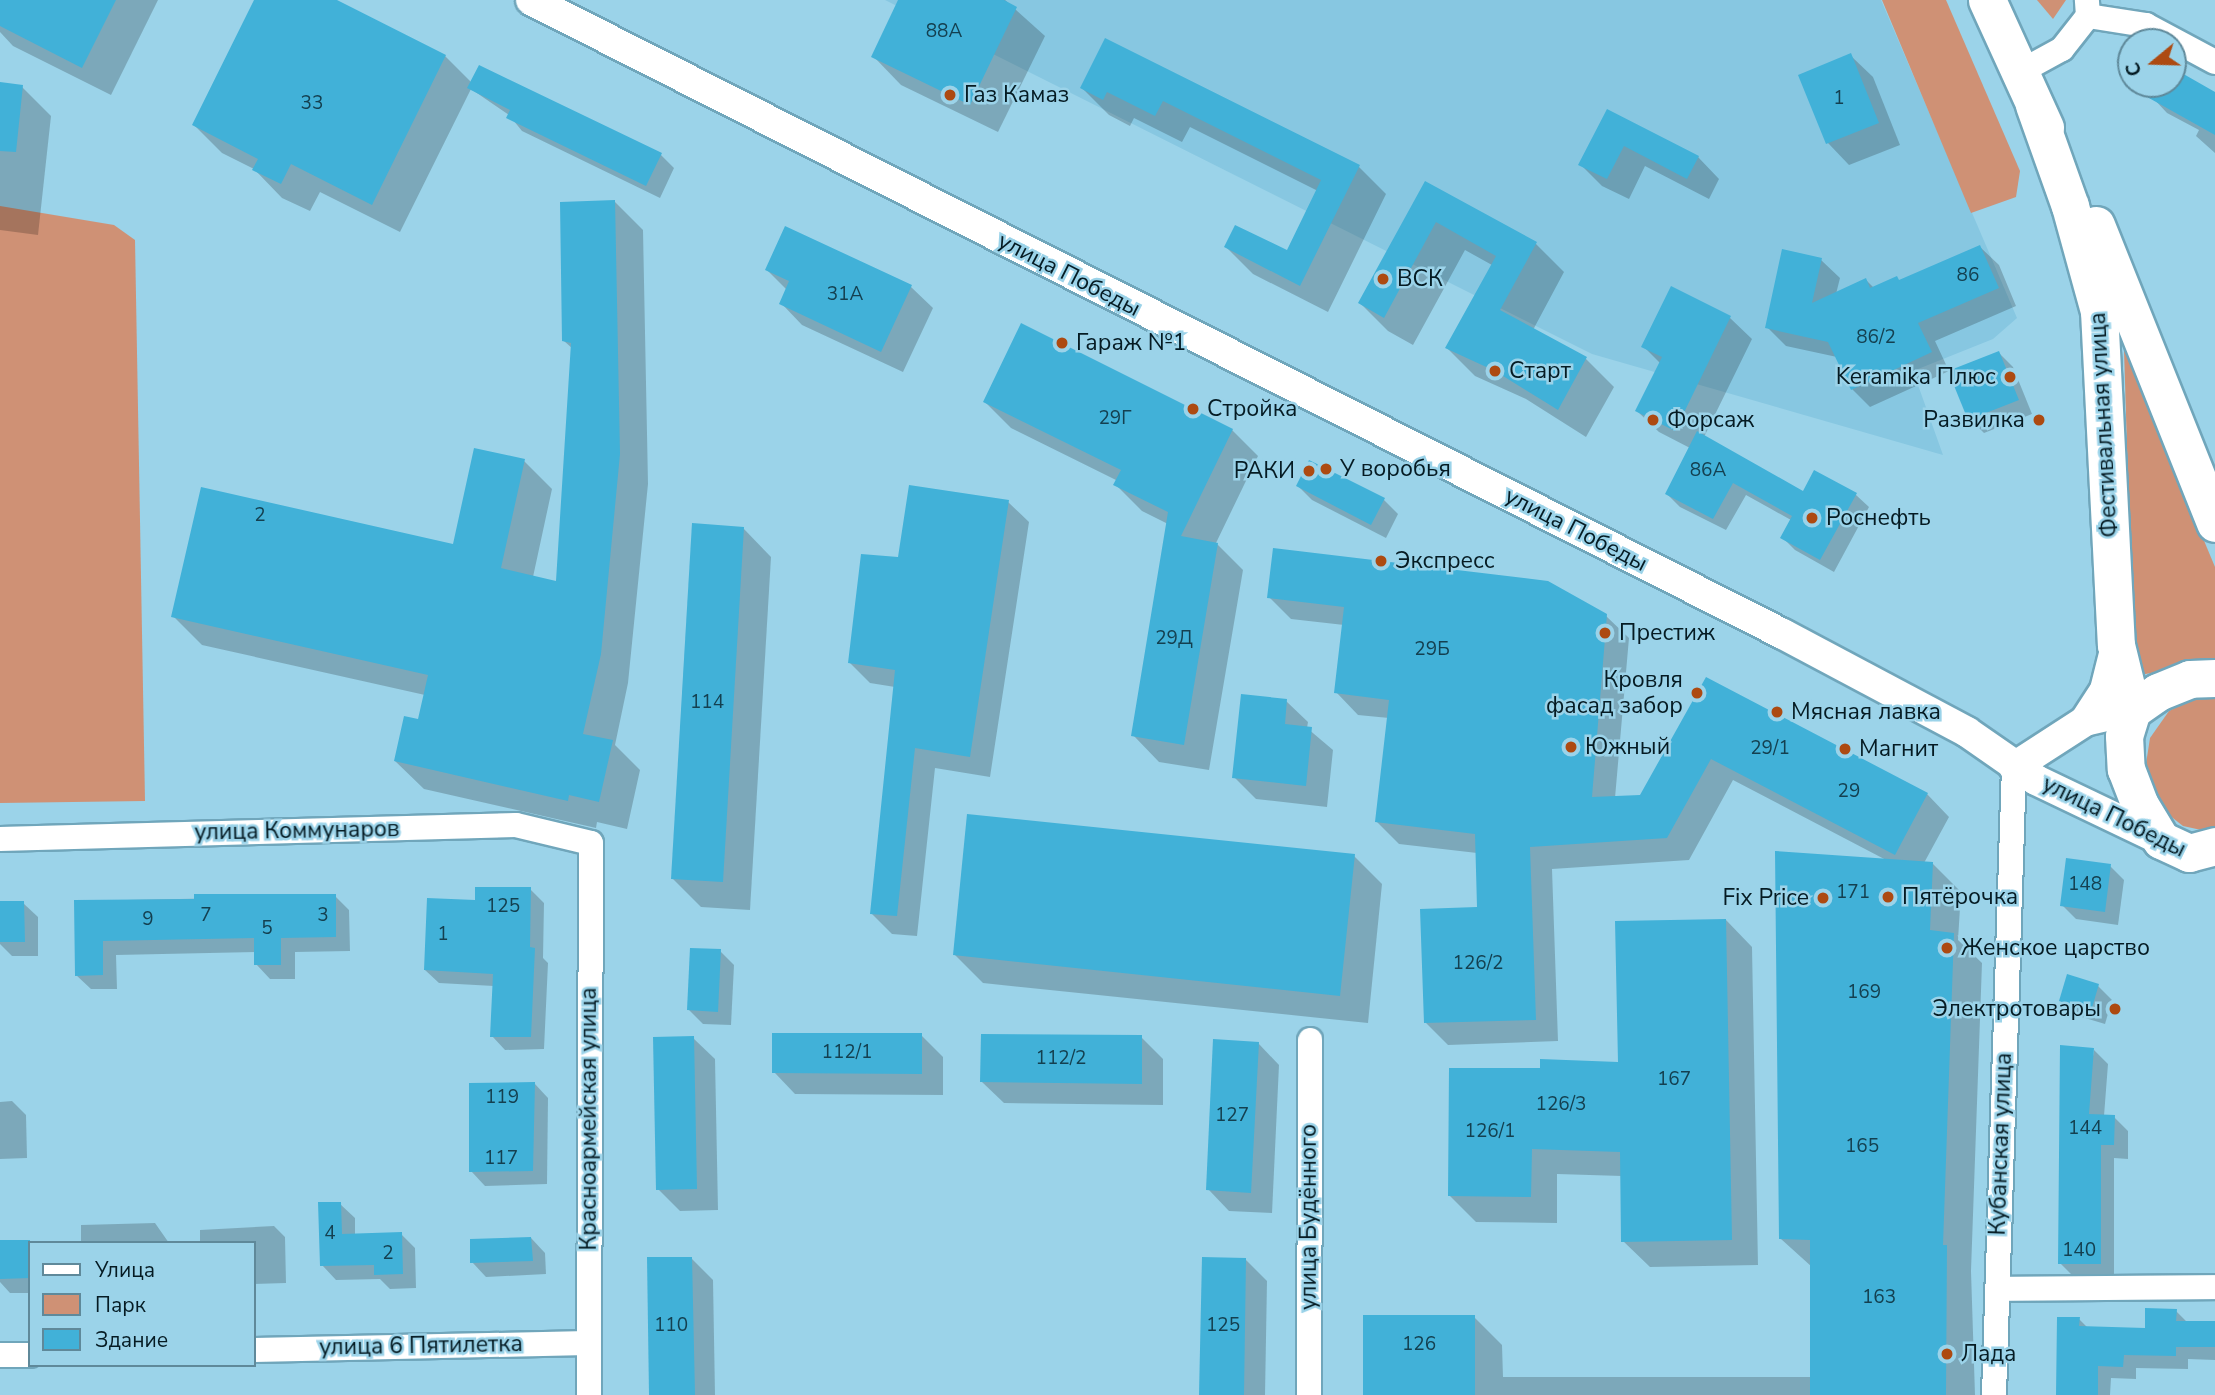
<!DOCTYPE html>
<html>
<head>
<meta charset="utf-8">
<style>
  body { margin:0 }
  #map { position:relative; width:2215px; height:1395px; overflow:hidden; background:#9bd3e9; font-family:"Nunito Sans",sans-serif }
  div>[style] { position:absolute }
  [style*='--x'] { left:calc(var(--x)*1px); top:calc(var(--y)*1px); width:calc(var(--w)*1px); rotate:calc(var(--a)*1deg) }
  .built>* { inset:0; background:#87c7e1 }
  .green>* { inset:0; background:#cf9175 }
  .shadow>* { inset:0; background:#0003 }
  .building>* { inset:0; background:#41b1d8 }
  .roads { filter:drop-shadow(2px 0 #70a6bb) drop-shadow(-2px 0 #70a6bb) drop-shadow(0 2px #70a6bb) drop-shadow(0 -2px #70a6bb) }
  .minor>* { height:24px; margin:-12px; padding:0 12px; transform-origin:12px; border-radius:12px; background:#fff }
  .tertiary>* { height:30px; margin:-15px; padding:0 15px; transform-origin:15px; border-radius:15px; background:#fff }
  .primary>* { height:37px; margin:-18.5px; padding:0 18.5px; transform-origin:18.5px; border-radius:18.5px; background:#fff }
  .dots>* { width:19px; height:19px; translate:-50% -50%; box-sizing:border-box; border:4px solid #9bd3e9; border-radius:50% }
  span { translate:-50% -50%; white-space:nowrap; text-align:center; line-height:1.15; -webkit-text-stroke:5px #9bd3e9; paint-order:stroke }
  .number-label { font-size:19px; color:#144050 }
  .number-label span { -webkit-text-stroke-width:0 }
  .poi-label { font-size:23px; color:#051b23 }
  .left { translate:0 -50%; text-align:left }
  .right { translate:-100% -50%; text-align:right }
  .street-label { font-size:23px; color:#051b23 }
  .legend { position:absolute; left:28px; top:1241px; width:228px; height:126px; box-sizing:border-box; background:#9bd3e9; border:2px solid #5f899a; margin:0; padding:9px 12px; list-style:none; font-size:21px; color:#051b23 }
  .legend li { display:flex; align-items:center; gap:14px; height:35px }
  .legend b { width:35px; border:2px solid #5f899a }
  .north { position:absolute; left:2117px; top:28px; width:70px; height:70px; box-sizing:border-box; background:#9bd3e9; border:2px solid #5f899a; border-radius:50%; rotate:251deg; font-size:19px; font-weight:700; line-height:28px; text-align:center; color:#051b23 }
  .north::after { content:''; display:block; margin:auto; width:24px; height:32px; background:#ad4a11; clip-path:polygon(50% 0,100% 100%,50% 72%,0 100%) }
</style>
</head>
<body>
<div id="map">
  <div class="built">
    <i style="clip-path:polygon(885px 0,1881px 0,2017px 318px,1993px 339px,1913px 371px,1943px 455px,1592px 354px)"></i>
  </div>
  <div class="green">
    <i style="clip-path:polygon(1882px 0,1946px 0,2020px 171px,2016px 197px,1971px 213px)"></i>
    <i style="clip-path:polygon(2037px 0,2066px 0,2053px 19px)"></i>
    <i style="clip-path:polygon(0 206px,114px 225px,135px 240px,145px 801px,0 803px)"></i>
    <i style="clip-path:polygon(2124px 349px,2215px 567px,2215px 662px,2134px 676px)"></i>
    <i style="clip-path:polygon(2215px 695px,2215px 833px,2183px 826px,2164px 811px,2145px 770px,2150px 738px,2169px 711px,2196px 697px)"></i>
  </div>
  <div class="shadow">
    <i style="clip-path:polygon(0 0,158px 0,111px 95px,13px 46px,0 32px)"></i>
    <i style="clip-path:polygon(256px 0,333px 0,445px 56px,472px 83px,661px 155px,674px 168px,660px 198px,522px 131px,509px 115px,471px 89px,400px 232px,320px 192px,310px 211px,282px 198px,254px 169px,222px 153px,194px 125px)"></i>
    <i style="clip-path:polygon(900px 0,1005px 0,1045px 36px,998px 132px,901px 85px,873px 56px)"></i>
    <i style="clip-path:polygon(1106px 40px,1359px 167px,1386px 194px,1328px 312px,1253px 274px,1226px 247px,1287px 253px,1318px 191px,1190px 127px,1182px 142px,1134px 118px,1130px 126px,1109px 115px,1082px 88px)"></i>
    <i style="clip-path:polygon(1851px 56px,1873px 77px,1900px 145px,1849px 165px,1828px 143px)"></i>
    <i style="clip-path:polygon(2173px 70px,2215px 95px,2215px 153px,2196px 136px,2199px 130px,2167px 113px,2153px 98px,2160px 84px,2173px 84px)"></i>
    <i style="clip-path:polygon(0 84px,22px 87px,51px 116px,38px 235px,0 230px)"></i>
    <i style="clip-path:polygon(1607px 111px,1698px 157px,1719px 179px,1709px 199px,1645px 166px,1629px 199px,1602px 186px,1580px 164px)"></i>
    <i style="clip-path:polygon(1426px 183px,1536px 244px,1564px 272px,1533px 330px,1586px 359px,1614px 387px,1586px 437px,1526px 399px,1475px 376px,1447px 348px,1492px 265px,1465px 250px,1413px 345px,1388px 331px,1360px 303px)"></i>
    <i style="clip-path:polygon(614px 201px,643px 230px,648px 484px,628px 683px,615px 745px,640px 770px,627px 829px,597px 822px,596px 828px,424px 789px,395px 761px,420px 721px,425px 695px,202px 645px,173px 616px,454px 546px,524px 461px,552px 489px,533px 577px,557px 583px,573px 349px,564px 341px)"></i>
    <i style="clip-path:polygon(786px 228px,911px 287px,933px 308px,903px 372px,802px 325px,781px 303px,787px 290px,767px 270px)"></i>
    <i style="clip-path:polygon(1980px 247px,1999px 265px,2016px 306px,1935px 341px,1949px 371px,1870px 407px,1852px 389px,1837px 357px,1786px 346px,1767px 327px,1821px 260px,1840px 278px,1836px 294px,1866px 280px,1874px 288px,1900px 282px)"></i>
    <i style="clip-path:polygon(1672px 289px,1730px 318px,1752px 339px,1704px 437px,1804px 493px,1856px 495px,1869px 507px,1834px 572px,1795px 550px,1782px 537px,1791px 520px,1746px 495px,1726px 530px,1680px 507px,1667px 494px,1690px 448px,1659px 432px,1637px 411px,1661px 364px,1643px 346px)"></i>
    <i style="clip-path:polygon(1999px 353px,2013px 367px,2032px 414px,1984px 433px,1970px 419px)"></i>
    <i style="clip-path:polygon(985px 402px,1232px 430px,1258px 456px,1216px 543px,1243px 570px,1209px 770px,1159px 762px,1133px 735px,1168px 524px,1142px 511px,1116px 485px,1118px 481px,1011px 428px)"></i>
    <i style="clip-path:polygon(1298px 486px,1384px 500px,1398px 514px,1386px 538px,1312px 500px)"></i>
    <i style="clip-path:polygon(1008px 502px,1029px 522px,990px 777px,935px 768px,917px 936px,892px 934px,872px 914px,895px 687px,870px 683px,850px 663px,899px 559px)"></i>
    <i style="clip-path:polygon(743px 528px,771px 557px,750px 910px,701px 907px,673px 879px)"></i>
    <i style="clip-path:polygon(1269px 597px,1606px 616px,1629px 638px,1615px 798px,1641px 797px,1707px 680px,1927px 794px,1949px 817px,1924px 863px,1933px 864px,1961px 892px,1958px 940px,1982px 963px,1971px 1271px,1975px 1395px,1365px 1395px,1474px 1317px,1502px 1345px,1503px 1377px,1811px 1377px,1812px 1267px,1781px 1239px,1888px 861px,1733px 780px,1689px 860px,1552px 869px,1558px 1041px,1448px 1045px,1426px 1023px,1479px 908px,1477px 853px,1399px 844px,1377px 822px,1389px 718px,1358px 715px,1336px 692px,1344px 625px,1291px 619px)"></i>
    <i style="clip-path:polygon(1286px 701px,1308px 722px,1307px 728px,1333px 750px,1327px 807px,1256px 799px,1234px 777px)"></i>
    <i style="clip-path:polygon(1354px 856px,1382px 884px,1368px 1023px,983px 983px,955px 955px)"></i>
    <i style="clip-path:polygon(2110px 866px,2124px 880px,2118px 925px,2076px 919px,2062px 905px)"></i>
    <i style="clip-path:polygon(530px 889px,544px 903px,543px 958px,548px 963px,544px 1049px,505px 1050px,492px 1036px,494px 986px,439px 983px,425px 970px,477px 902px)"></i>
    <i style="clip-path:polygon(335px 896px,349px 910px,350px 951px,295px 952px,295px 979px,270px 979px,256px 964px,256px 952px,116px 955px,117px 989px,91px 989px,76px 975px,76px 901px)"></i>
    <i style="clip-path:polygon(0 903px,23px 903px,38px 917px,38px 956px,12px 956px,0 944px)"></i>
    <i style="clip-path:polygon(1726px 920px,1752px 947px,1758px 1265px,1650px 1267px,1623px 1241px,1622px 1176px,1557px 1174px,1557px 1223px,1476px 1222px,1450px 1196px,1542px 1070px,1620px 1064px)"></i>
    <i style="clip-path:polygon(720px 951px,734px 965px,731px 1025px,703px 1024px,689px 1010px)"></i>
    <i style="clip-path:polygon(2098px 986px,2112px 1000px,2105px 1024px,2075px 1015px,2061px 1001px)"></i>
    <i style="clip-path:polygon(921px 1035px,943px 1057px,943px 1095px,795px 1094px,774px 1072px)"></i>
    <i style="clip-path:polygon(1141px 1037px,1163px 1059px,1163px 1105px,1004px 1103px,982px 1082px)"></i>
    <i style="clip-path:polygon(693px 1038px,715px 1059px,718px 1210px,680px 1211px,658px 1189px)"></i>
    <i style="clip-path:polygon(1258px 1043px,1279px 1065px,1272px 1213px,1229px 1211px,1208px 1189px)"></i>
    <i style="clip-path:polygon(2094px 1050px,2108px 1064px,2104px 1116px,2114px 1117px,2128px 1131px,2128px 1159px,2114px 1158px,2114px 1278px,2074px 1277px,2060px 1263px)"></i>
    <i style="clip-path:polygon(534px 1083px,548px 1098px,547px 1184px,485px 1186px,471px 1171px)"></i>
    <i style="clip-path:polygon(12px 1101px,26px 1115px,27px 1158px,0 1159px,0 1102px)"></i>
    <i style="clip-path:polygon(340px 1204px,355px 1218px,355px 1235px,401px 1234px,415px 1248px,416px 1288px,390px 1289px,380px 1279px,336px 1280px,322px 1265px)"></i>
    <i style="clip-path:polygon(155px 1223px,169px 1243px,30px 1243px,30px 1293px,10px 1293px,0 1282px,0 1242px,81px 1241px,81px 1225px)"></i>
    <i style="clip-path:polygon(274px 1226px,285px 1237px,286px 1283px,254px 1284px,254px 1243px,200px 1243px,200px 1230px)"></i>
    <i style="clip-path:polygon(531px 1238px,545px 1253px,546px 1274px,486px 1277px,472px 1262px)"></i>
    <i style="clip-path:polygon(691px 1258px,713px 1280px,715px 1395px,651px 1395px)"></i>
    <i style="clip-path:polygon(1245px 1259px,1267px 1281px,1265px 1395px,1201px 1395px)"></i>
    <i style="clip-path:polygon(2176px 1311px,2187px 1322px,2215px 1322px,2215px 1360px,2188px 1359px,2188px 1369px,2136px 1368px,2136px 1379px,2111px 1378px,2110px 1395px,2057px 1395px,2079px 1319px,2088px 1328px,2146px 1330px)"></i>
  </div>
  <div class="building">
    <i style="clip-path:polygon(0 0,116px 0,82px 68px,0 26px)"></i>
    <i style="clip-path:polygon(254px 0,337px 0,446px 55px,372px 205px,291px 164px,281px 184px,252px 170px,258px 159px,192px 125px)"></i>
    <i style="clip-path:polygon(898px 0,1004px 0,1017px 7px,970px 105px,871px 57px)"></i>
    <i style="clip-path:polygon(1105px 38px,1360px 165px,1300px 286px,1224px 247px,1235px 225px,1287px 250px,1321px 180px,1163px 101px,1155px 116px,1107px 92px,1103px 100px,1080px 88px)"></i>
    <i style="clip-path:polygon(1851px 53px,1879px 123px,1826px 144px,1798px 75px)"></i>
    <i style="clip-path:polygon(479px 65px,662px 153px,646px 186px,506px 118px,510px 110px,467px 88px)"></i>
    <i style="clip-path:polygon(2173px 68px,2215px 92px,2215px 135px,2124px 84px,2173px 84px)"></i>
    <i style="clip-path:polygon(0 82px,23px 85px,16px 152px,0 151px)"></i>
    <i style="clip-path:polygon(1607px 109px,1699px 156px,1687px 179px,1624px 146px,1607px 179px,1578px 165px)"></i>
    <i style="clip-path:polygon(1425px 181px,1537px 242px,1500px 310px,1587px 357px,1558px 410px,1495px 371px,1445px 348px,1496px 256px,1436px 222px,1384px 318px,1358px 303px)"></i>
    <i style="clip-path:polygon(615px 200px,620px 454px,601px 654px,583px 734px,613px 740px,599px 802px,569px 795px,568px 801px,394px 761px,404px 716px,418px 719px,428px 675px,171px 617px,201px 487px,453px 544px,474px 448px,525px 459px,501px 568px,556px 581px,571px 343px,562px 341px,560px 202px)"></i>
    <i style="clip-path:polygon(785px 226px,912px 285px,881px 352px,779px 304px,789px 281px,765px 270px)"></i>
    <i style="clip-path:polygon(1980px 245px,1999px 288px,1918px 323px,1932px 352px,1851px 390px,1828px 342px,1765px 328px,1782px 249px,1822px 258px,1812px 303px,1866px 278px,1870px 288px,1897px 276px,1899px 280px)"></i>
    <i style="clip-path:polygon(1671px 286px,1731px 316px,1675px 431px,1635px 411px,1662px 357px,1641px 347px)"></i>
    <i style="clip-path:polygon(1021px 323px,1233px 429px,1181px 536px,1218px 543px,1184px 745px,1131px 736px,1168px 512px,1113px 485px,1121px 470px,983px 402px)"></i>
    <i style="clip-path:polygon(1999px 351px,2019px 400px,1968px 420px,1948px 371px)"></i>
    <i style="clip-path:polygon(1697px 431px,1803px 491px,1814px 470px,1857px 493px,1820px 560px,1780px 538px,1792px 516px,1733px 483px,1713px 519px,1665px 494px)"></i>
    <i style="clip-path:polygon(1309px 460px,1385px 498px,1371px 525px,1296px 486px)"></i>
    <i style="clip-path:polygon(909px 485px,1009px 500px,970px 757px,915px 748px,897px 916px,870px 914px,895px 670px,848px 663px,861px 554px,898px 557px)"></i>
    <i style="clip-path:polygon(692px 523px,744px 527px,723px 882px,671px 879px)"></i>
    <i style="clip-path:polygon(1273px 548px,1548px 581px,1607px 614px,1592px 797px,1640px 795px,1706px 677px,1928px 793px,1895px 855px,1711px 759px,1667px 838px,1530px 847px,1536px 1020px,1424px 1023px,1420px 909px,1477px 907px,1475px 834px,1375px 822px,1389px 700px,1334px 693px,1344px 607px,1267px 598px)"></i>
    <i style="clip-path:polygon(1241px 694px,1287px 699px,1285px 724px,1312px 727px,1306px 786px,1232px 778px)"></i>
    <i style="clip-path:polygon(967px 814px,1355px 854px,1340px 996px,953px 955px)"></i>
    <i style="clip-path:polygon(1775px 851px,1933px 862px,1930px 930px,1954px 933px,1943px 1245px,1947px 1245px,1946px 1395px,1810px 1395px,1810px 1240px,1779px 1239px)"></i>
    <i style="clip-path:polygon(2066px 858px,2111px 864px,2105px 912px,2060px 906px)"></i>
    <i style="clip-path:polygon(475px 887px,531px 887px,530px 947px,535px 948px,531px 1037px,490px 1037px,493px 974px,424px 970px,427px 898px,475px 900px)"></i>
    <i style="clip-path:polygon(194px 894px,336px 894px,336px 937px,281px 938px,281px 965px,254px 965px,254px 938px,103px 941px,103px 975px,75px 976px,74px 900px,194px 899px)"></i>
    <i style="clip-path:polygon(0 901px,24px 901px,25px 942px,0 942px)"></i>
    <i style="clip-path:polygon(1726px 919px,1732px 1240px,1621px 1242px,1620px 1152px,1532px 1149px,1531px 1197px,1448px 1196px,1449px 1068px,1540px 1068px,1540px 1059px,1618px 1062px,1615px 921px)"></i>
    <i style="clip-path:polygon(690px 948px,721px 949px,718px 1012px,687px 1010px)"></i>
    <i style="clip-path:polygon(2067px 974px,2099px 984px,2091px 1011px,2059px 1001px)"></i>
    <i style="clip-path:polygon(772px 1033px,922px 1033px,922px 1074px,772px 1073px)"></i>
    <i style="clip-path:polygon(981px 1034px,1142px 1035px,1142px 1084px,980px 1082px)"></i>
    <i style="clip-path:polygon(694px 1036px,697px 1189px,656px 1190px,653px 1037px)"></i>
    <i style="clip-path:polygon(1213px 1039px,1259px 1042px,1251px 1193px,1206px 1190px)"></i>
    <i style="clip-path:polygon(2060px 1045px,2094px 1048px,2089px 1114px,2115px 1115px,2114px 1145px,2101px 1145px,2101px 1264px,2058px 1264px)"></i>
    <i style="clip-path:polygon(535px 1082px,533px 1171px,469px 1172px,469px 1083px)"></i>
    <i style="clip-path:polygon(318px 1202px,341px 1202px,342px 1234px,402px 1232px,403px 1274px,374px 1275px,374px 1265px,320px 1266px)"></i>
    <i style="clip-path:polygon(531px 1237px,533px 1261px,470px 1263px,470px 1239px)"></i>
    <i style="clip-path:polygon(0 1240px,30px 1240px,30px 1278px,0 1279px)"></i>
    <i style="clip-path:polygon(647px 1257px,692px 1257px,695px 1395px,649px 1395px)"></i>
    <i style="clip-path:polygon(1202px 1257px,1246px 1258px,1244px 1395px,1199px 1395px)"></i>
    <i style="clip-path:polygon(2145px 1308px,2177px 1309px,2176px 1321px,2215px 1321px,2215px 1347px,2176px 1347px,2176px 1356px,2124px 1355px,2123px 1367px,2098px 1366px,2098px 1395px,2056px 1395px,2057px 1317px,2080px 1317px,2079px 1326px,2145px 1328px)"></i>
    <i style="clip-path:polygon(1363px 1315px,1475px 1315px,1475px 1395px,1363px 1395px)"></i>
  </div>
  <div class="roads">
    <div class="minor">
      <i style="--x:2088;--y:16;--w:59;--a:8.8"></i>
      <i style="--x:2146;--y:25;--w:78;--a:28.2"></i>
      <i style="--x:2018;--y:73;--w:50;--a:-28.6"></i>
      <i style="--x:2062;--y:49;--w:42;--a:-51.8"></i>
      <i style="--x:2088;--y:16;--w:16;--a:-94"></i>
      <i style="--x:0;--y:839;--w:516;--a:-1.55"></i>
      <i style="--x:516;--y:825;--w:77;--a:13.5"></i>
      <i style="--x:591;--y:843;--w:552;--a:90.21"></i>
      <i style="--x:1997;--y:1289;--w:218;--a:-0.5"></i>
      <i style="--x:254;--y:1350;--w:334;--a:-1.2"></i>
      <i style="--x:0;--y:1355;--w:30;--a:0"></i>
      <i style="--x:1309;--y:1395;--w:355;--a:-89.8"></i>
      <i style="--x:1994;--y:1395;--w:628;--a:-88.18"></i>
    </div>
    <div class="tertiary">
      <i style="--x:531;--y:0;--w:1403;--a:26.86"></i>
      <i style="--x:1783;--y:634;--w:208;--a:28"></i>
      <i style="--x:1967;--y:732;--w:84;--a:34.8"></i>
      <i style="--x:2036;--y:780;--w:139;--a:25.6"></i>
      <i style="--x:2085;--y:721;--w:37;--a:-57"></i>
      <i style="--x:2105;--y:690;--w:45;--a:-76"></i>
      <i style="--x:2014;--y:767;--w:85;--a:-32.9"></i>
      <i style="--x:2085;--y:721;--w:48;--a:-13.2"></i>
    </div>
    <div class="primary">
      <i style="--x:1987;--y:0;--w:140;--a:65.5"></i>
      <i style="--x:2034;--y:105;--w:107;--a:70.4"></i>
      <i style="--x:2070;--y:206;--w:109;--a:74.6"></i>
      <i style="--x:2099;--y:311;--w:334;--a:87.1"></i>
      <i style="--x:2116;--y:645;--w:67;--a:76.2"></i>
      <i style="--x:2096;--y:225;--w:321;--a:68.2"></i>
      <i style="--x:2215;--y:678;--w:25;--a:178"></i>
      <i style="--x:2190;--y:679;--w:35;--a:158"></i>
      <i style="--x:2158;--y:692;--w:32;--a:145"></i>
      <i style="--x:2132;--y:710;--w:27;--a:107"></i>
      <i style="--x:2124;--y:736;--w:33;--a:87"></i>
      <i style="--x:2126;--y:769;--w:39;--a:69"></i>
      <i style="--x:2140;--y:805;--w:41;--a:59"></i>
      <i style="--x:2161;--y:840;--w:31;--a:25"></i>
      <i style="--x:2189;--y:853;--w:27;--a:-15"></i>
    </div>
  </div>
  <div class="dots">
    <i style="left:950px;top:95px;background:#ad4a11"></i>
    <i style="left:1383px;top:279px;background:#ad4a11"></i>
    <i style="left:1062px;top:343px;background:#ad4a11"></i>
    <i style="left:1495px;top:371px;background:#ad4a11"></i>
    <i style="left:2010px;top:377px;background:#ad4a11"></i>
    <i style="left:1193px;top:409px;background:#ad4a11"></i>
    <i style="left:1653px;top:420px;background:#ad4a11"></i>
    <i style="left:2039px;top:420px;background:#ad4a11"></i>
    <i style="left:1326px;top:469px;background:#ad4a11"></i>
    <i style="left:1309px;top:471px;background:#ad4a11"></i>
    <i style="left:1812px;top:518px;background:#ad4a11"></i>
    <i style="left:1381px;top:561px;background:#ad4a11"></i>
    <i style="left:1605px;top:633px;background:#ad4a11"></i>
    <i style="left:1697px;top:693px;background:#ad4a11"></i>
    <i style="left:1777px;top:712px;background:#ad4a11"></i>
    <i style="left:1571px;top:747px;background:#ad4a11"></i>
    <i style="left:1845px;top:749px;background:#ad4a11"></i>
    <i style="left:1888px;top:897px;background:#ad4a11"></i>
    <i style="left:1823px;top:898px;background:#ad4a11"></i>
    <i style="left:1947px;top:948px;background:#ad4a11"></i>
    <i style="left:2115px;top:1009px;background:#ad4a11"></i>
    <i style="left:1947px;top:1354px;background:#ad4a11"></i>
  </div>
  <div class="number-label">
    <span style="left:944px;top:32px">88А</span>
    <span style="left:1839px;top:99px">1</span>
    <span style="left:312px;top:104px">33</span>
    <span style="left:1968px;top:276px">86</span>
    <span style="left:845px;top:295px">31А</span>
    <span style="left:1876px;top:338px">86/2</span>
    <span style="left:1115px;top:419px">29Г</span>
    <span style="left:1708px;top:471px">86А</span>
    <span style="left:260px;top:516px">2</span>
    <span style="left:1174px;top:639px">29Д</span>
    <span style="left:1432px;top:650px">29Б</span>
    <span style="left:707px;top:703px">114</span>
    <span style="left:1770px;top:749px">29/1</span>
    <span style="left:1849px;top:792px">29</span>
    <span style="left:2085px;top:885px">148</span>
    <span style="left:1853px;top:893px">171</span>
    <span style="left:503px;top:907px">125</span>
    <span style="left:206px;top:916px">7</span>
    <span style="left:323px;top:916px">3</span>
    <span style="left:148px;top:920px">9</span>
    <span style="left:267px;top:929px">5</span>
    <span style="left:443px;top:935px">1</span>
    <span style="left:1478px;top:964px">126/2</span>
    <span style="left:1864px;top:993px">169</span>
    <span style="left:847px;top:1053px">112/1</span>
    <span style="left:1061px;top:1059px">112/2</span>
    <span style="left:1674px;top:1080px">167</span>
    <span style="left:502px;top:1098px">119</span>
    <span style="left:1561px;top:1105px">126/3</span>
    <span style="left:1232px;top:1116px">127</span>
    <span style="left:2085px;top:1129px">144</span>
    <span style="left:1490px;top:1132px">126/1</span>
    <span style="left:1862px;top:1147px">165</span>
    <span style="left:501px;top:1159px">117</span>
    <span style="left:330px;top:1234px">4</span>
    <span style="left:2079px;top:1251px">140</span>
    <span style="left:388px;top:1254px">2</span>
    <span style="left:1879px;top:1298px">163</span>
    <span style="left:671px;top:1326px">110</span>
    <span style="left:1223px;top:1326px">125</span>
    <span style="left:1419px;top:1345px">126</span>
  </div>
  <div class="poi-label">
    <span class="left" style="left:964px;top:95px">Газ Камаз</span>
    <span class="left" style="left:1397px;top:279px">ВСК</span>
    <span class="left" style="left:1076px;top:343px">Гараж №1</span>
    <span class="left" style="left:1509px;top:371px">Старт</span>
    <span class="right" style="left:1996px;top:377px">Keramika Плюс</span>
    <span class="left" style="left:1207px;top:409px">Стройка</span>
    <span class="left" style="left:1667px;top:420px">Форсаж</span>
    <span class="right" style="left:2025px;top:420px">Развилка</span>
    <span class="left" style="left:1340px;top:469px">У воробья</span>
    <span class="right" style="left:1295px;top:471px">РАКИ</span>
    <span class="left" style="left:1826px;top:518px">Роснефть</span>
    <span class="left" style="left:1395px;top:561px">Экспресс</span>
    <span class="left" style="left:1619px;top:633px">Престиж</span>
    <span class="right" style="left:1683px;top:693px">Кровля<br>фасад забор</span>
    <span class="left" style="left:1791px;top:712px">Мясная лавка</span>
    <span class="left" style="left:1585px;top:747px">Южный</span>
    <span class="left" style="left:1859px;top:749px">Магнит</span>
    <span class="left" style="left:1902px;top:897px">Пятёрочка</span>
    <span class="right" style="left:1809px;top:898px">Fix Price</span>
    <span class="left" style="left:1961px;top:948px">Женское царство</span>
    <span class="right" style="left:2101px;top:1009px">Электротовары</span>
    <span class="left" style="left:1961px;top:1354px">Лада</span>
  </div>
  <div class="street-label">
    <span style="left:1069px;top:275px;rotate:27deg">улица Победы</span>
    <span style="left:2104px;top:425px;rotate:-93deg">Фестивальная улица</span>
    <span style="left:1576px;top:530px;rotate:27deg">улица Победы</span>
    <span style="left:2114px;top:817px;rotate:26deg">улица Победы</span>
    <span style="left:297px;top:831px;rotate:-1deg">улица Коммунаров</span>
    <span style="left:589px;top:1119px;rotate:-90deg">Красноармейская улица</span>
    <span style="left:2001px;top:1144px;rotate:-88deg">Кубанская улица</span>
    <span style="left:1309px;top:1217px;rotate:-90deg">улица Будённого</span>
    <span style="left:421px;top:1346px;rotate:-1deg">улица 6 Пятилетка</span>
  </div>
  <ul class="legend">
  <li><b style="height:9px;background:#fff"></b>Улица</li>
  <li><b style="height:19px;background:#cf9175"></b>Парк</li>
  <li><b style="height:19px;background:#41b1d8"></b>Здание</li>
  </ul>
  <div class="north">С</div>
</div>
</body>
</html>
